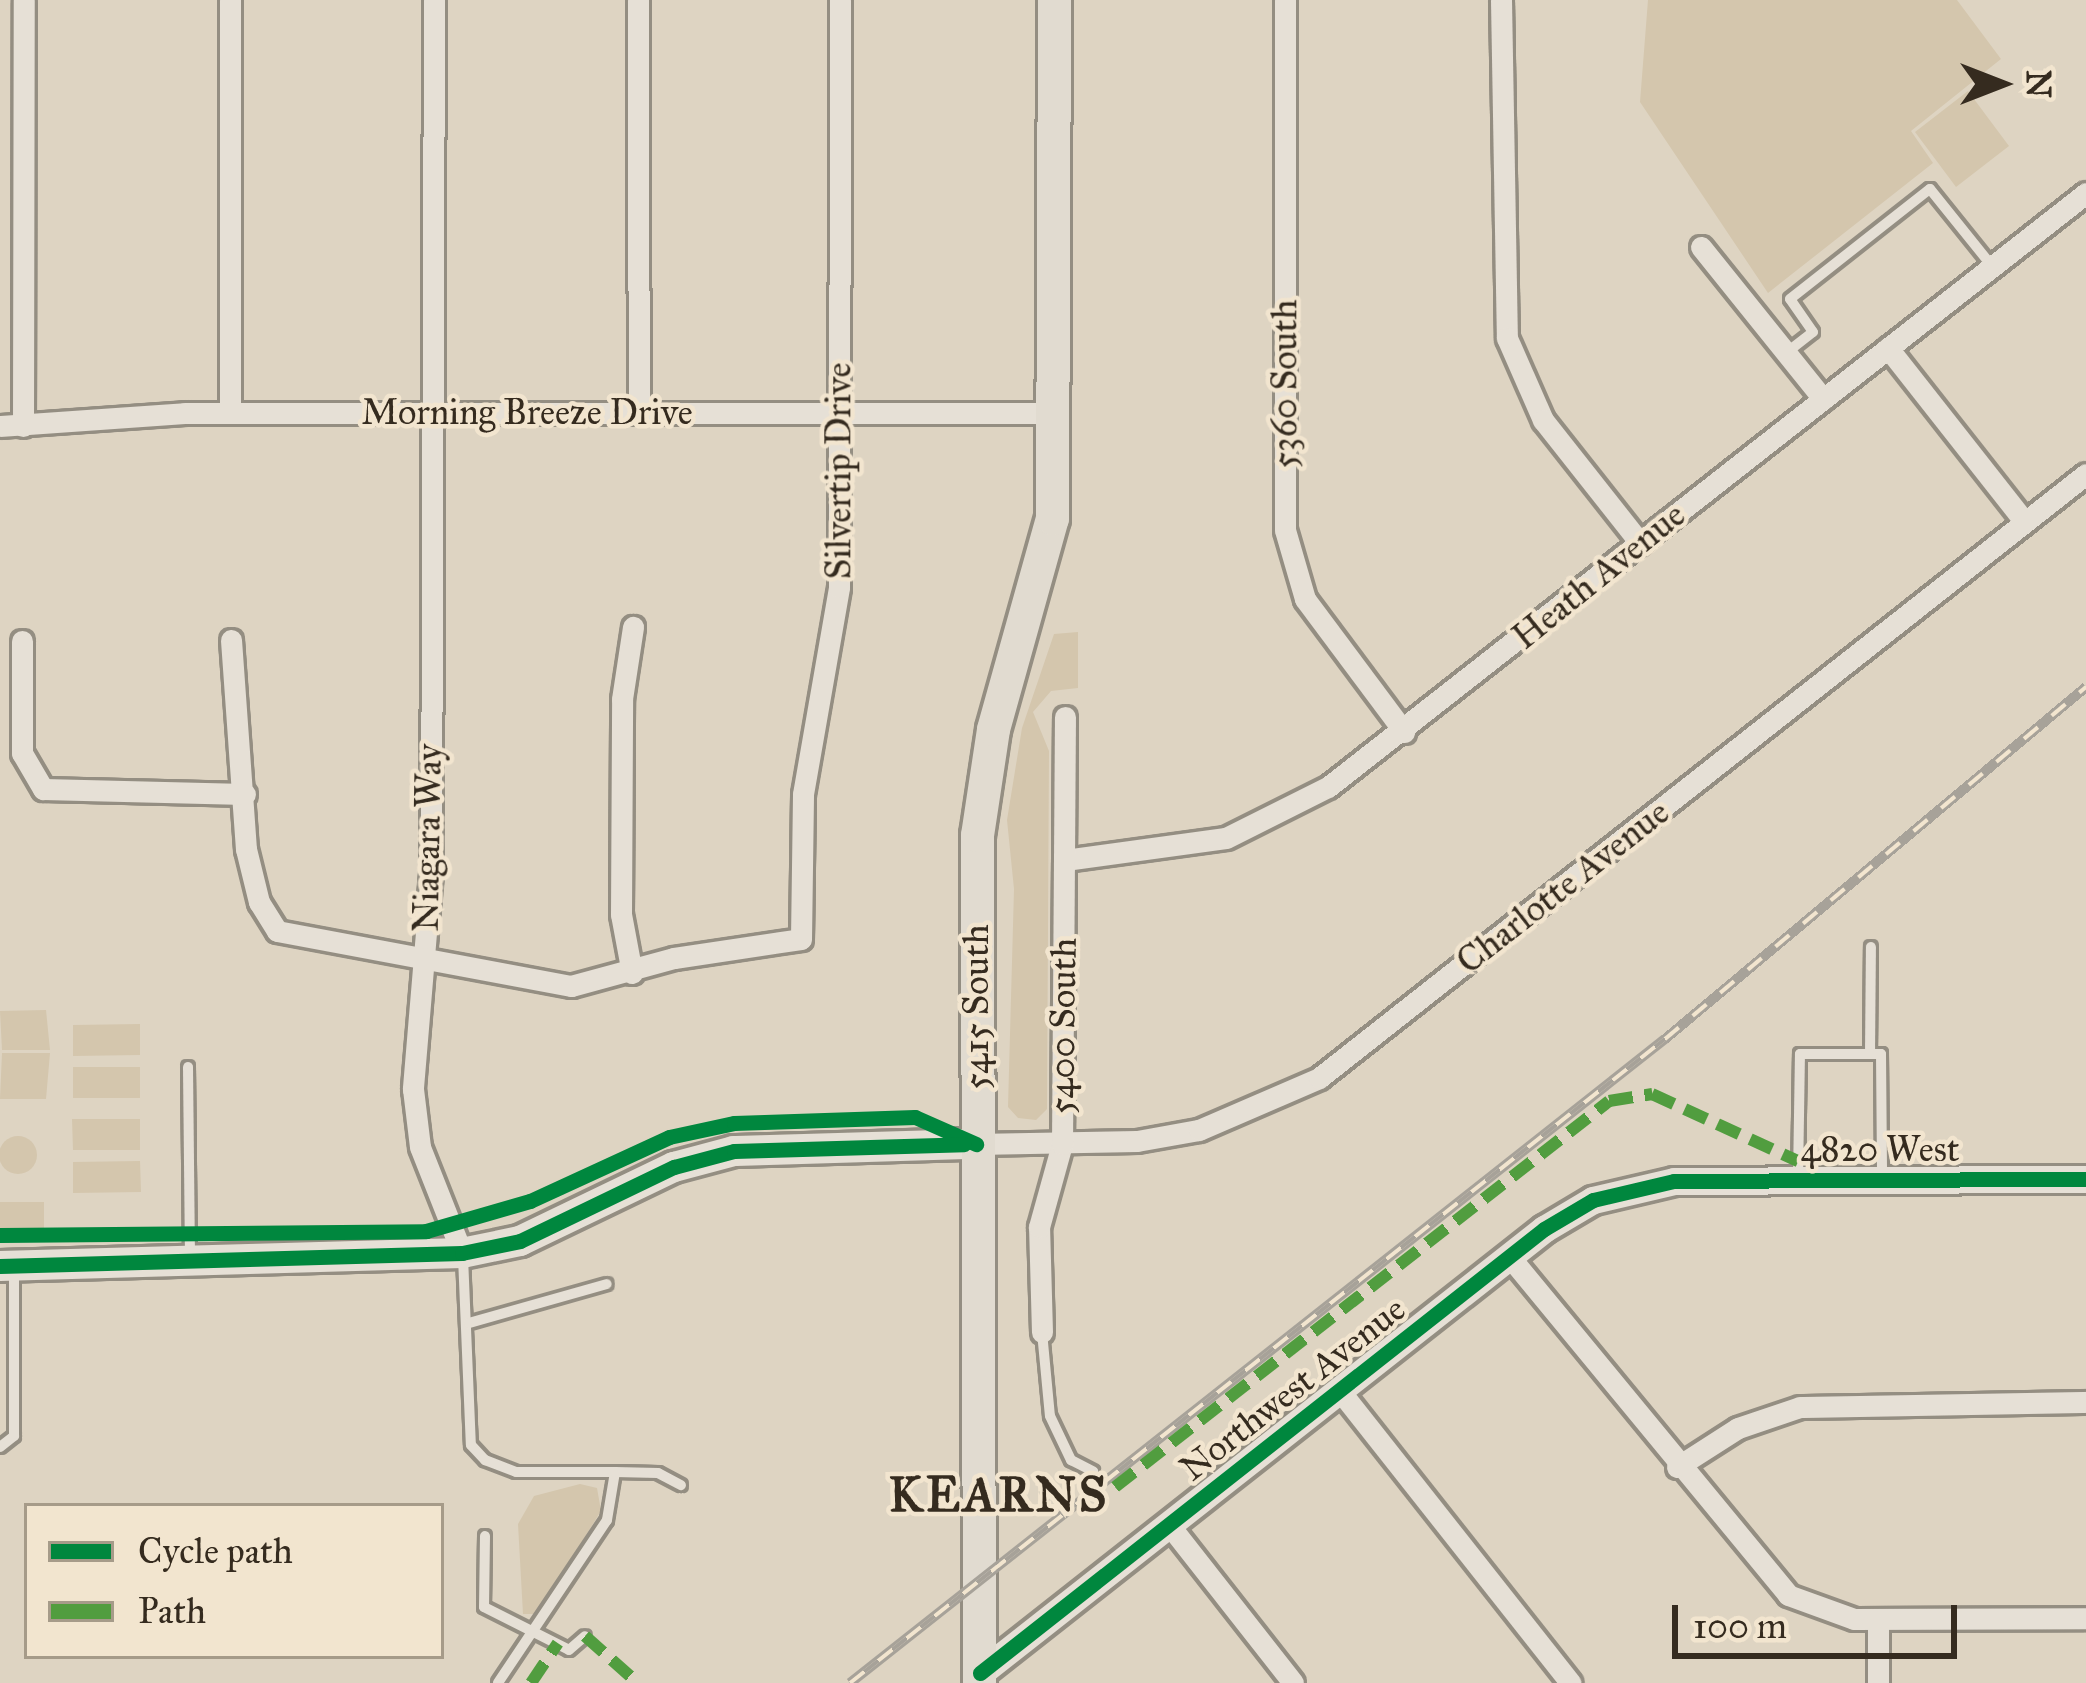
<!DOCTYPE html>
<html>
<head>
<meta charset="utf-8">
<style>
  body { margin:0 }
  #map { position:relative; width:2086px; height:1683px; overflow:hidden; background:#ded4c2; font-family:"IM FELL Great Primer",serif }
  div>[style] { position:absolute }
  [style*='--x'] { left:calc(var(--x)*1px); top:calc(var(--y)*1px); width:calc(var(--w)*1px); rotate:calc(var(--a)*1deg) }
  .green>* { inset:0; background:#d4c6ad }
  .round { border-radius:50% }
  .roads { filter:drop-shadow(3px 0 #948e82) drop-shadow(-3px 0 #948e82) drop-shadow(0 3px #948e82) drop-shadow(0 -3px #948e82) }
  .service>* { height:10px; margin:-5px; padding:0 5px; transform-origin:5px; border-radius:5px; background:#e6e0d6 }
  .minor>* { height:21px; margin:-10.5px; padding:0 10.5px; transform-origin:10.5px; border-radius:10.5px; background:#e6e0d6 }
  .tertiary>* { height:27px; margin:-13.5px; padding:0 13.5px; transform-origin:13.5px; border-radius:13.5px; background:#e6e0d6 }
  .secondary>* { height:30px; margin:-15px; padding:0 15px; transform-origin:15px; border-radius:15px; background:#e6e0d6 }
  .primary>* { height:33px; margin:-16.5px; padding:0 16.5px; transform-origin:16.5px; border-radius:16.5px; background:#e1dbd0 }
  .rail>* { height:10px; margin-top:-5px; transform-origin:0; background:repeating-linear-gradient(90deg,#f2e5cf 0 18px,#a7a299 0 36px); box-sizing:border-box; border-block:3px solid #a7a299 }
  .quiet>* { height:12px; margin-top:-6px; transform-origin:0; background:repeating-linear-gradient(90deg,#519d3f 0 24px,transparent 0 36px) }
  .cycleway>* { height:15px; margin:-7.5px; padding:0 7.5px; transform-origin:7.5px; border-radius:7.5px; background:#00873e }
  span { translate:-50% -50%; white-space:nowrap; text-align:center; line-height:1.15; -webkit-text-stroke:9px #f2e5cf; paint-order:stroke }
  .street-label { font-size:36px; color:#352b1f }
  .district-label { font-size:48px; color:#352b1f; font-weight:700; letter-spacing:3px }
  .legend { position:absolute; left:24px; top:1503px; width:420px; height:156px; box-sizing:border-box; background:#f2e5cf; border:3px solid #a69b89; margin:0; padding:15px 21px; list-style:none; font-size:36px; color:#352b1f }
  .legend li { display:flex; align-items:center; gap:24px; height:60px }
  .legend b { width:60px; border:3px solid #a69b89 }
  .north { position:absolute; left:1942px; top:24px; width:120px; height:120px; -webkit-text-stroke:9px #f2e5cf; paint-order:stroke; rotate:90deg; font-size:33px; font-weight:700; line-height:48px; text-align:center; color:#352b1f }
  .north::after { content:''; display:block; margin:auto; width:42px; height:54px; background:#352b1f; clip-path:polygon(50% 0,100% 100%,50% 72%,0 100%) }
  .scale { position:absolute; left:1672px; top:1605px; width:285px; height:54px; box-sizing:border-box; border:6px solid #352b1f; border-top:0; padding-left:15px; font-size:36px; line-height:42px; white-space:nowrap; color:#352b1f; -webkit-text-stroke:9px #f2e5cf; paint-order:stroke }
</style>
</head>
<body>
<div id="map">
  <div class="green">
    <i style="clip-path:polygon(1648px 0,1957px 0,2001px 59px,1911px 131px,1933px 163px,1768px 293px,1640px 102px)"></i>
    <i style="clip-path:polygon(1968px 91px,2009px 146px,1956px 187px,1915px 132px)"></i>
    <i style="clip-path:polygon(1078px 632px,1078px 688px,1051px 691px,1033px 712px,1049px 751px,1047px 1109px,1036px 1120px,1018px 1118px,1008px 1107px,1014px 889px,1007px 820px,1022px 728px,1054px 634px)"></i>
    <i style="clip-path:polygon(46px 1010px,50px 1050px,2px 1050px,0 1011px)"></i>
    <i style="clip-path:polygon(140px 1024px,140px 1055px,73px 1056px,73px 1025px)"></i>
    <i style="clip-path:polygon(2px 1053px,50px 1053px,46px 1099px,0 1099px)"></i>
    <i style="clip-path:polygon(73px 1067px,140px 1067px,140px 1098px,73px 1098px)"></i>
    <i style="clip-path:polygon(72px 1119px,140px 1119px,140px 1150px,73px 1150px)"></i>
    <i class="round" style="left:-1px;top:1136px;width:38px;height:38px"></i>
    <i style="clip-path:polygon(140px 1161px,141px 1192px,73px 1193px,73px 1162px)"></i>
    <i style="clip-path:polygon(0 1202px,44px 1202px,44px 1228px,0 1229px)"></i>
    <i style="clip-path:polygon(580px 1484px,597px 1488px,601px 1511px,537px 1614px,523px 1614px,518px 1524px,534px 1496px)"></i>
  </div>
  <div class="roads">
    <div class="service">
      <i style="--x:1786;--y:353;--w:34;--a:-38"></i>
      <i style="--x:1813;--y:332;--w:40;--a:-124.9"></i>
      <i style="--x:1790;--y:299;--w:178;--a:-38.2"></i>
      <i style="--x:1930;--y:189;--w:99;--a:51.2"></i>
      <i style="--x:1870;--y:1054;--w:107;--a:-89.5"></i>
      <i style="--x:188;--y:1067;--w:193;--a:89.4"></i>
      <i style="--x:1798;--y:1179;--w:125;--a:-89.1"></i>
      <i style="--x:1800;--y:1054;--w:81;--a:0"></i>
      <i style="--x:1881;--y:1054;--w:122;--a:89.5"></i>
      <i style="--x:463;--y:1257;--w:188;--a:87.6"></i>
      <i style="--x:471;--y:1445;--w:21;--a:47"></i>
      <i style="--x:485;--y:1460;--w:33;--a:21"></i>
      <i style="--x:516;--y:1472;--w:99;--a:0"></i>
      <i style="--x:615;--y:1472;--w:49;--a:99.5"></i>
      <i style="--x:607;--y:1520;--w:196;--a:123.8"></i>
      <i style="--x:469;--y:1323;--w:143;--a:-15.8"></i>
      <i style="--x:1042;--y:1332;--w:84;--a:84.6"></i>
      <i style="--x:1050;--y:1416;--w:49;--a:64.5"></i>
      <i style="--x:1071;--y:1460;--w:25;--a:27"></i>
      <i style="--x:0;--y:1447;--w:18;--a:-38"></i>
      <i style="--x:14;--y:1436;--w:167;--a:-90"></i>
      <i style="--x:615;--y:1472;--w:43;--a:1.3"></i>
      <i style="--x:658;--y:1473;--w:26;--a:28"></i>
      <i style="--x:485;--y:1536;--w:71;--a:90.8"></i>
      <i style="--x:484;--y:1607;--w:95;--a:26.8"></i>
      <i style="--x:569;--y:1650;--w:21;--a:-41"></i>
    </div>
    <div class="minor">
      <i style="--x:230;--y:0;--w:413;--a:90"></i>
      <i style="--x:434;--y:0;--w:873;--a:90.2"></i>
      <i style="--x:431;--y:873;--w:217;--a:94.8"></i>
      <i style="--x:413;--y:1089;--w:58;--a:83.1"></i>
      <i style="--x:420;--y:1147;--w:114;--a:68.4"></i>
      <i style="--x:638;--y:0;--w:413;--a:89.9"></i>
      <i style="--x:1285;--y:0;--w:530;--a:90"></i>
      <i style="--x:1285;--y:530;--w:72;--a:73.8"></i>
      <i style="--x:1305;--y:599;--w:166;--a:53.3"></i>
      <i style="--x:1501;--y:0;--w:338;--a:89"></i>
      <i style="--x:1507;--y:338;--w:90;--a:66.3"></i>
      <i style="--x:1543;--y:420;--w:157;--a:51.7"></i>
      <i style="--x:1701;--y:247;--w:195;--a:51.2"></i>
      <i style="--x:1888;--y:348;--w:221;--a:51.8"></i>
      <i style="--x:0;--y:426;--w:185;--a:-4"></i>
      <i style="--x:185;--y:413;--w:870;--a:0"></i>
      <i style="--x:23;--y:426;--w:426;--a:-89.9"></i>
      <i style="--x:231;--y:640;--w:210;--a:85.9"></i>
      <i style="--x:246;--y:849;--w:55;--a:76.2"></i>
      <i style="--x:259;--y:902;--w:34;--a:58"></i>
      <i style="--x:277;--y:931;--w:299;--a:10.6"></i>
      <i style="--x:571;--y:986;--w:107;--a:-15.2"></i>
      <i style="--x:674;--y:958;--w:128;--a:-8.5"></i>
      <i style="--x:801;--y:939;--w:145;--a:-89.2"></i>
      <i style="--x:803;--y:794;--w:210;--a:-80.1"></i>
      <i style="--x:839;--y:587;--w:587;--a:-89.9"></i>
      <i style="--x:22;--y:641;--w:112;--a:90"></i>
      <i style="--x:22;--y:753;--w:42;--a:59.7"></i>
      <i style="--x:43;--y:789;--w:202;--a:1.4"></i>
      <i style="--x:1065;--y:860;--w:162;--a:-7.8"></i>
      <i style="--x:1226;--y:838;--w:114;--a:-26.6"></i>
      <i style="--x:1328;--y:787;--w:963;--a:-38.08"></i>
      <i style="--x:632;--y:973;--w:60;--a:-100.6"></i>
      <i style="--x:621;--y:914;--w:215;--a:-89.7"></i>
      <i style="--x:622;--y:699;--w:73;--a:-81.3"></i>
      <i style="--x:976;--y:1144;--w:161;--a:-1.1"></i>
      <i style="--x:1137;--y:1141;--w:63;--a:-10.1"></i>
      <i style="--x:1199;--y:1130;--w:131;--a:-23.4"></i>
      <i style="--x:1319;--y:1078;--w:976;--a:-38.22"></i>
      <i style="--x:1509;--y:1256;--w:439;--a:50.5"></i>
      <i style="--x:1788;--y:1595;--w:70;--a:20"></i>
      <i style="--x:1854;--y:1619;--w:232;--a:-0.2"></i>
      <i style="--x:1042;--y:1332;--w:105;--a:-91.6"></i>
      <i style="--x:1039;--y:1227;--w:86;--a:-74.5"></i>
      <i style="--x:1062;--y:1144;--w:427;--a:-89.6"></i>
      <i style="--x:1340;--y:1391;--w:372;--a:51.7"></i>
      <i style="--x:1677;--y:1467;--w:72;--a:-32.6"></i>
      <i style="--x:1738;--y:1428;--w:65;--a:-18.7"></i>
      <i style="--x:1800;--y:1407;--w:286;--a:-1"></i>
      <i style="--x:1170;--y:1526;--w:199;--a:51.9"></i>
      <i style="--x:1878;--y:1620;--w:63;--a:90"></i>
    </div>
    <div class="tertiary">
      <i style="--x:980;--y:1673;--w:718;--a:-38.21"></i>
      <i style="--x:1544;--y:1229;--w:57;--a:-30.6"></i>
      <i style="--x:1593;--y:1200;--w:83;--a:-13.2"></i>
      <i style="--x:1674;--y:1181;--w:412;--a:-0.3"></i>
    </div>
    <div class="secondary">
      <i style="--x:0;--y:1266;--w:462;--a:-1.6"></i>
      <i style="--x:462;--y:1253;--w:59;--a:-11.7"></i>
      <i style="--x:520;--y:1241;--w:171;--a:-25.7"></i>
      <i style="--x:674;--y:1167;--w:62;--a:-14.9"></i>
      <i style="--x:734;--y:1151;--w:242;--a:-1.7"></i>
    </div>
    <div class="primary">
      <i style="--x:979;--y:1683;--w:848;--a:-90.14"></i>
      <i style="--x:977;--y:835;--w:107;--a:-81.4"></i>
      <i style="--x:993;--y:729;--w:219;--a:-74.4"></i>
      <i style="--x:1052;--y:518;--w:518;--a:-89.78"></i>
    </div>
  </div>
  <div class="rail">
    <i style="--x:850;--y:1683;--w:1039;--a:-38.32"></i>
    <i style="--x:1665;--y:1039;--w:549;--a:-39.9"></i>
  </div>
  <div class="quiet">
    <i style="--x:1115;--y:1487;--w:627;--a:-38"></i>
    <i style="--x:1609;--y:1101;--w:44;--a:-9.2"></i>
    <i style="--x:1652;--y:1094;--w:161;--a:24.7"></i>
    <i style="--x:585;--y:1636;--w:71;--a:41.6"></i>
    <i style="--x:531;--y:1683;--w:48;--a:-56"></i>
  </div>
  <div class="cycleway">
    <i style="--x:0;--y:1235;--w:426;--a:-0.5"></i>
    <i style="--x:426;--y:1231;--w:108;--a:-16.1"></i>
    <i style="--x:530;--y:1201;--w:153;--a:-24.7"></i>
    <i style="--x:669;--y:1137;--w:66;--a:-12.2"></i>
    <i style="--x:734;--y:1123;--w:181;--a:-1.9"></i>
    <i style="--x:915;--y:1117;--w:67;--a:23.9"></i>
    <i style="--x:0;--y:1266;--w:462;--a:-1.6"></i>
    <i style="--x:462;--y:1253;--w:59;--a:-11.7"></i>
    <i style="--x:520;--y:1241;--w:171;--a:-25.7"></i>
    <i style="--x:674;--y:1167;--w:62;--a:-14.9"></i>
    <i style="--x:734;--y:1151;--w:230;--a:-1.7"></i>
    <i style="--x:980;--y:1673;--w:718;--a:-38.21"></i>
    <i style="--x:1544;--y:1229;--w:57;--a:-30.6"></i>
    <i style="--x:1593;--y:1200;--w:83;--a:-13.2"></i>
    <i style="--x:1674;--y:1181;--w:412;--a:-0.3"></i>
  </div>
  <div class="street-label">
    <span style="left:1285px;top:384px;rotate:-90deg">5360 South</span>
    <span style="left:527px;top:413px">Morning Breeze Drive</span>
    <span style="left:839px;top:471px;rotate:-90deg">Silvertip Drive</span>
    <span style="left:1599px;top:576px;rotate:-39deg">Heath Avenue</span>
    <span style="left:428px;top:838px;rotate:-89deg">Niagara Way</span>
    <span style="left:1563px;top:887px;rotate:-38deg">Charlotte Avenue</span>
    <span style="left:977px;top:1007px;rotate:-90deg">5415 South</span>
    <span style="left:1063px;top:1026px;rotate:-89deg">5400 South</span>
    <span style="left:1880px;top:1150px">4820 West</span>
    <span style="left:1293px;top:1389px;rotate:-38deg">Northwest Avenue</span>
  </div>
  <div class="district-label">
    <span style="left:999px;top:1495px">KEARNS</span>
  </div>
  <ul class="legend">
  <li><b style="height:15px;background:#00873e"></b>Cycle path</li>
  <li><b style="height:15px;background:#519d3f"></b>Path</li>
  </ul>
  <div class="north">N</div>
  <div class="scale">100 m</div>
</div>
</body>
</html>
